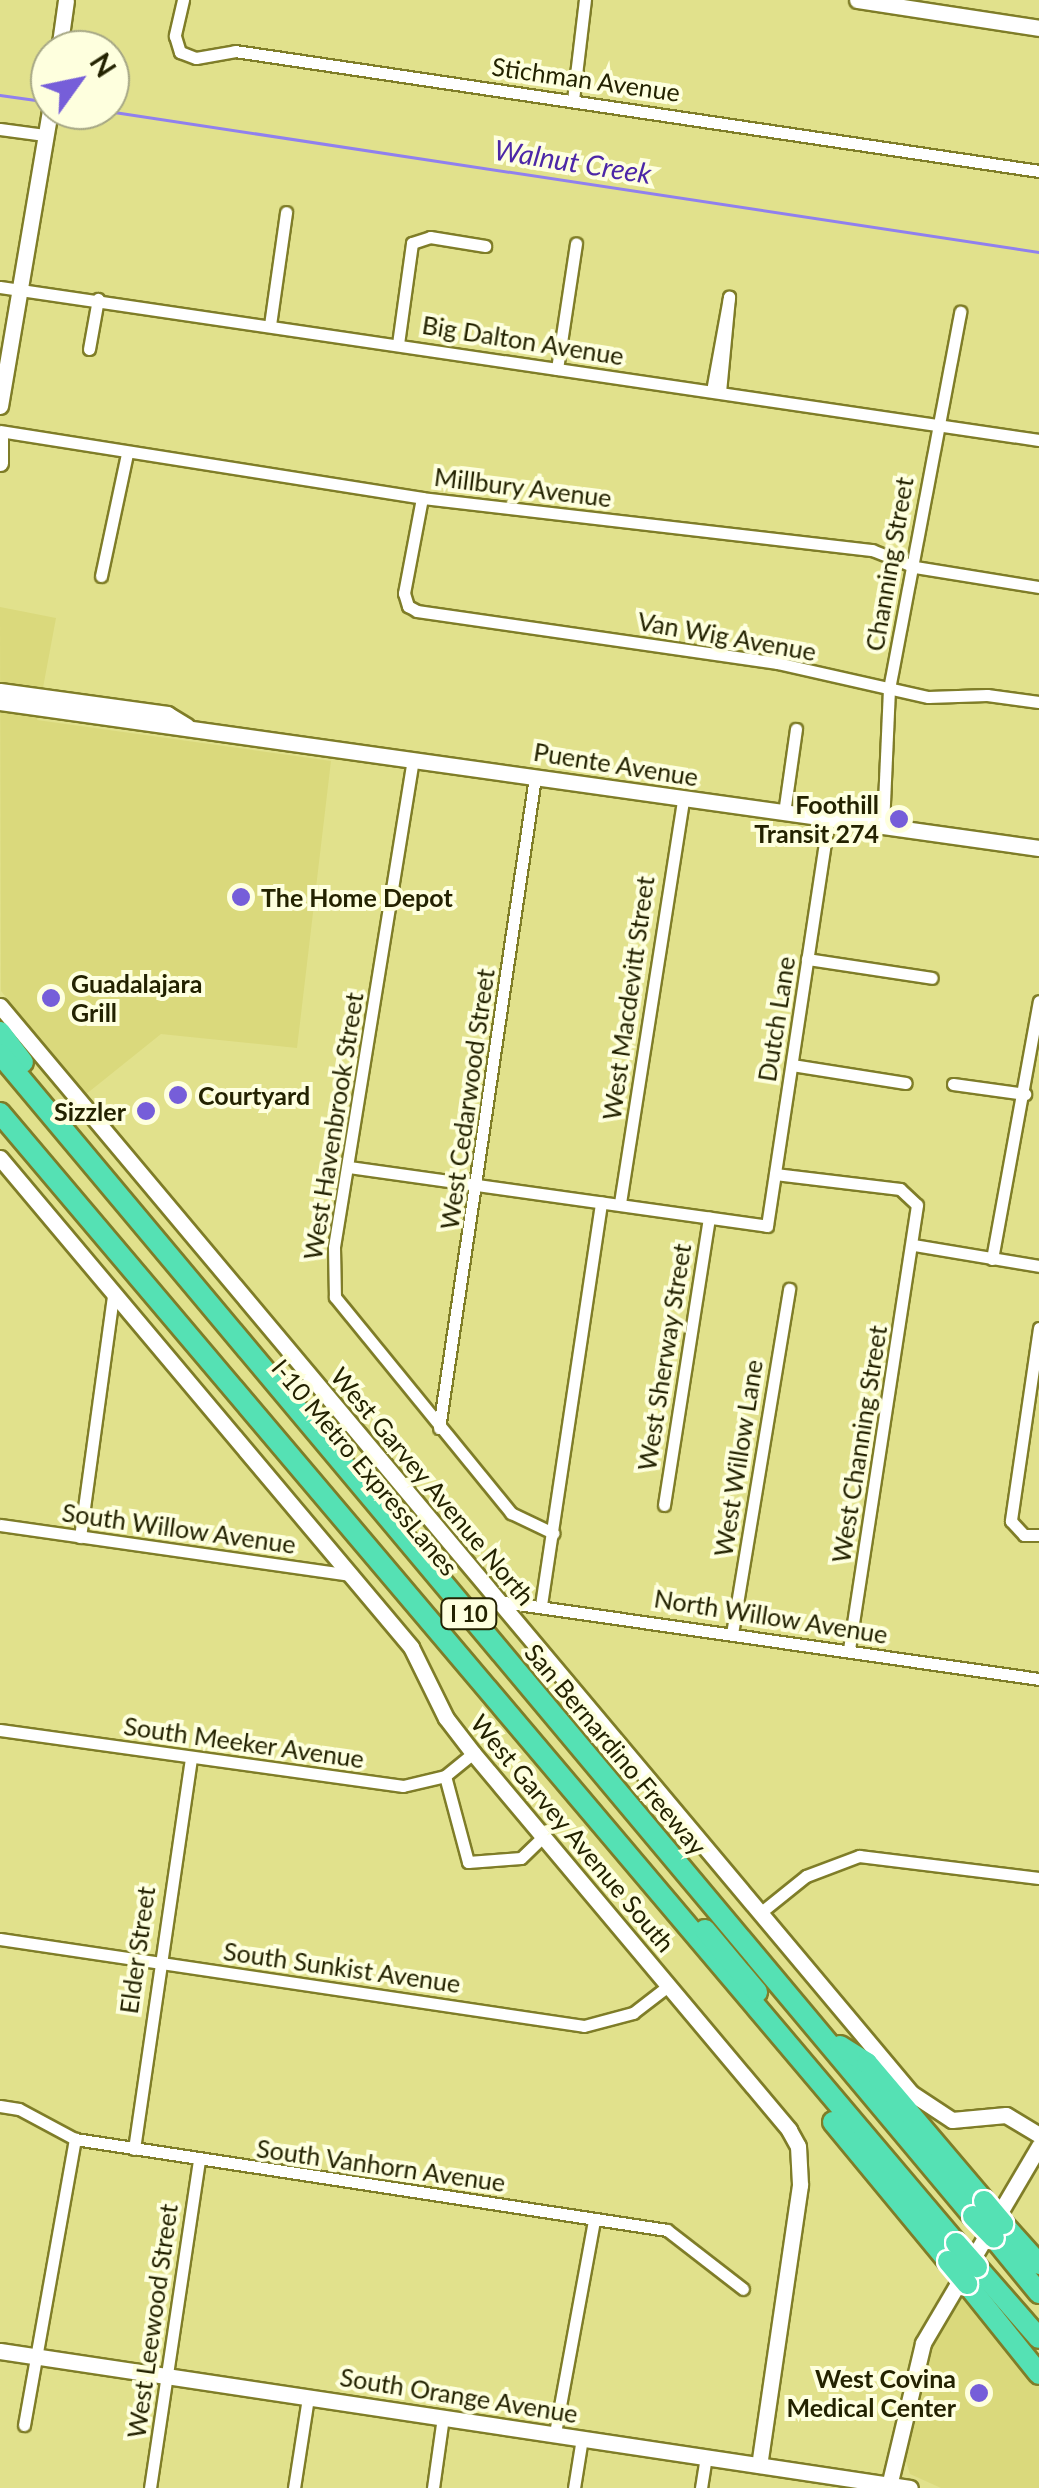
<!DOCTYPE html>
<html>
<head>
<meta charset="utf-8">
<style>
  body { margin:0 }
  #map { position:relative; width:1039px; height:2488px; overflow:hidden; background:#e1e18c; font-family:Lato,sans-serif }
  div>[style] { position:absolute }
  [style*='--x'] { left:calc(var(--x)*1px); top:calc(var(--y)*1px); width:calc(var(--w)*1px); rotate:calc(var(--a)*1deg) }
  .built>* { inset:0; background:#dad97c }
  .stream>* { height:2.5px; margin:-1.25px; padding:0 1.25px; transform-origin:1.25px; border-radius:1.25px; background:#9080ee }
  .roads { filter:drop-shadow(2px 0 #7f7d28) drop-shadow(-2px 0 #7f7d28) drop-shadow(0 2px #7f7d28) drop-shadow(0 -2px #7f7d28) }
  .street>* { height:11px; margin:-5.5px; padding:0 5.5px; transform-origin:5.5px; border-radius:5.5px; background:#fff }
  .secondary>* { height:15px; margin:-7.5px; padding:0 7.5px; transform-origin:7.5px; border-radius:7.5px; background:#fff }
  .highway>* { height:20px; margin:-10px; padding:0 10px; transform-origin:10px; border-radius:10px; background:#55e1b4 }
  .bridges { filter:drop-shadow(2px 0 #fff) drop-shadow(-2px 0 #fff) drop-shadow(0 2px #fff) drop-shadow(0 -2px #fff) }
  .highway-bridge>* { height:20px; margin:-10px; padding:0 10px; transform-origin:10px; border-radius:10px; background:#55e1b4 }
  .dots>* { width:28px; height:28px; translate:-50% -50%; box-sizing:border-box; border:5px solid #feffde; border-radius:50% }
  span { translate:-50% -50%; white-space:nowrap; text-align:center; line-height:1.15; -webkit-text-stroke:8px #feffde; paint-order:stroke }
  .shield-label span { padding:2px 8px; background:#feffde; border:2px solid; border-radius:8px; -webkit-text-stroke-width:0 }
  .shield-label { font-size:22px; color:#232200; font-weight:700 }
  .street-label { font-size:25px; color:#232200 }
  .poi-label { font-size:25px; color:#232200; font-weight:700 }
  .right { translate:-100% -50%; text-align:right }
  .left { translate:0 -50%; text-align:left }
  .water-label { font-size:28px; color:#4c27a7; font-style:italic }
  .north { position:absolute; left:30px; top:30px; width:100px; height:100px; box-sizing:border-box; background:#feffde; border:2px solid #a6a785; border-radius:50%; rotate:57deg; font-size:28px; font-weight:700; line-height:40px; text-align:center; color:#232200 }
  .north::after { content:''; display:block; margin:auto; width:35px; height:45px; background:#765ed9; clip-path:polygon(50% 0,100% 100%,50% 72%,0 100%) }
</style>
</head>
<body>
<div id="map">
  <div class="built">
    <i style="clip-path:polygon(0 607px,56px 618px,37px 720px,331px 761px,297px 1048px,161px 1034px,85px 1095px,1px 991px)"></i>
    <i style="clip-path:polygon(960px 2295px,1039px 2387px,1039px 2488px,941px 2488px,910px 2474px,905px 2458px,917px 2398px,937px 2331px)"></i>
  </div>
  <div class="stream">
    <i style="--x:0;--y:95;--w:50;--a:8"></i>
    <i style="--x:101;--y:110;--w:949;--a:8.61"></i>
  </div>
  <div class="roads">
    <div class="street">
      <i style="--x:183;--y:0;--w:37;--a:103"></i>
      <i style="--x:175;--y:36;--w:17;--a:73"></i>
      <i style="--x:180;--y:52;--w:17;--a:21"></i>
      <i style="--x:196;--y:58;--w:40;--a:-10"></i>
      <i style="--x:235;--y:51;--w:813;--a:8.49"></i>
      <i style="--x:573;--y:100;--w:101;--a:-83.2"></i>
      <i style="--x:0;--y:129;--w:45;--a:7.6"></i>
      <i style="--x:0;--y:287;--w:1050;--a:8.38"></i>
      <i style="--x:270;--y:325;--w:114;--a:-81.9"></i>
      <i style="--x:398;--y:344;--w:102;--a:-82.1"></i>
      <i style="--x:412;--y:243;--w:19;--a:-18"></i>
      <i style="--x:430;--y:237;--w:56;--a:9.3"></i>
      <i style="--x:89;--y:349;--w:51;--a:-79.8"></i>
      <i style="--x:557;--y:369;--w:127;--a:-81.4"></i>
      <i style="--x:712;--y:391;--w:96;--a:-79.7"></i>
      <i style="--x:729;--y:297;--w:96;--a:95.4"></i>
      <i style="--x:0;--y:431;--w:427;--a:9"></i>
      <i style="--x:422;--y:498;--w:453;--a:6.6"></i>
      <i style="--x:872;--y:550;--w:46;--a:21.6"></i>
      <i style="--x:915;--y:567;--w:126;--a:9.2"></i>
      <i style="--x:422;--y:498;--w:97;--a:100.7"></i>
      <i style="--x:404;--y:593;--w:14;--a:73"></i>
      <i style="--x:408;--y:606;--w:10;--a:29"></i>
      <i style="--x:417;--y:611;--w:364;--a:8.2"></i>
      <i style="--x:777;--y:663;--w:155;--a:12.7"></i>
      <i style="--x:928;--y:697;--w:59;--a:-1.9"></i>
      <i style="--x:987;--y:695;--w:52;--a:7.7"></i>
      <i style="--x:101;--y:576;--w:125;--a:-78"></i>
      <i style="--x:413;--y:759;--w:494;--a:99.2"></i>
      <i style="--x:334;--y:1247;--w:50;--a:88.9"></i>
      <i style="--x:335;--y:1297;--w:279;--a:50.8"></i>
      <i style="--x:511;--y:1513;--w:47;--a:25.5"></i>
      <i style="--x:784;--y:813;--w:85;--a:-81.9"></i>
      <i style="--x:883;--y:826;--w:137;--a:-87.5"></i>
      <i style="--x:889;--y:689;--w:384;--a:-79.3"></i>
      <i style="--x:807;--y:959;--w:126;--a:8.6"></i>
      <i style="--x:792;--y:1065;--w:115;--a:9"></i>
      <i style="--x:953;--y:1084;--w:73;--a:7.9"></i>
      <i style="--x:349;--y:1167;--w:422;--a:8"></i>
      <i style="--x:767;--y:1226;--w:413;--a:-81.4"></i>
      <i style="--x:775;--y:1174;--w:126;--a:6.8"></i>
      <i style="--x:900;--y:1189;--w:23;--a:43"></i>
      <i style="--x:917;--y:1205;--w:451;--a:98.7"></i>
      <i style="--x:620;--y:1203;--w:408;--a:-81.1"></i>
      <i style="--x:914;--y:1245;--w:127;--a:9.5"></i>
      <i style="--x:992;--y:1259;--w:262;--a:-79.7"></i>
      <i style="--x:1039;--y:1328;--w:195;--a:98.3"></i>
      <i style="--x:1011;--y:1521;--w:19;--a:47"></i>
      <i style="--x:1024;--y:1535;--w:15;--a:0"></i>
      <i style="--x:439;--y:1428;--w:658;--a:-81.61"></i>
      <i style="--x:664;--y:1505;--w:291;--a:-81.1"></i>
      <i style="--x:0;--y:1525;--w:356;--a:8.1"></i>
      <i style="--x:80;--y:1537;--w:244;--a:-82.2"></i>
      <i style="--x:497;--y:1601;--w:548;--a:8.19"></i>
      <i style="--x:541;--y:1605;--w:407;--a:-81.5"></i>
      <i style="--x:732;--y:1634;--w:350;--a:-80.6"></i>
      <i style="--x:0;--y:1730;--w:407;--a:7.9"></i>
      <i style="--x:403;--y:1786;--w:43;--a:-13.4"></i>
      <i style="--x:445;--y:1776;--w:36;--a:-39"></i>
      <i style="--x:445;--y:1776;--w:89;--a:75"></i>
      <i style="--x:468;--y:1862;--w:53;--a:-4.3"></i>
      <i style="--x:521;--y:1858;--w:30;--a:-44"></i>
      <i style="--x:760;--y:1913;--w:59;--a:-38.8"></i>
      <i style="--x:806;--y:1876;--w:57;--a:-20.7"></i>
      <i style="--x:859;--y:1856;--w:181;--a:7"></i>
      <i style="--x:0;--y:1939;--w:590;--a:8.47"></i>
      <i style="--x:584;--y:2026;--w:51;--a:-14.9"></i>
      <i style="--x:633;--y:2013;--w:44;--a:-37.6"></i>
      <i style="--x:0;--y:2106;--w:19;--a:9"></i>
      <i style="--x:19;--y:2109;--w:64;--a:28.2"></i>
      <i style="--x:75;--y:2139;--w:599;--a:8.74"></i>
      <i style="--x:667;--y:2230;--w:96;--a:37.8"></i>
      <i style="--x:134;--y:2149;--w:395;--a:-81.7"></i>
      <i style="--x:24;--y:2425;--w:291;--a:-79.9"></i>
      <i style="--x:555;--y:2433;--w:217;--a:-79.6"></i>
      <i style="--x:150;--y:2488;--w:331;--a:-81.5"></i>
      <i style="--x:294;--y:2488;--w:91;--a:-81.2"></i>
      <i style="--x:433;--y:2488;--w:72;--a:-82"></i>
      <i style="--x:574;--y:2488;--w:51;--a:-80.9"></i>
      <i style="--x:701;--y:2488;--w:31;--a:-81"></i>
    </div>
    <div class="secondary">
      <i style="--x:857;--y:0;--w:184;--a:8.7"></i>
      <i style="--x:59;--y:50;--w:50;--a:-82"></i>
      <i style="--x:0;--y:406;--w:300;--a:-80.4"></i>
      <i style="--x:0;--y:438;--w:25;--a:90"></i>
      <i style="--x:0;--y:691;--w:169;--a:7.8"></i>
      <i style="--x:167;--y:714;--w:23;--a:31"></i>
      <i style="--x:0;--y:702;--w:1049;--a:8"></i>
      <i style="--x:0;--y:1006;--w:1418;--a:50.03"></i>
      <i style="--x:911;--y:2093;--w:49;--a:33.4"></i>
      <i style="--x:952;--y:2120;--w:54;--a:-5.3"></i>
      <i style="--x:1006;--y:2115;--w:39;--a:31"></i>
      <i style="--x:0;--y:1158;--w:639;--a:49.95"></i>
      <i style="--x:411;--y:1647;--w:79;--a:63.8"></i>
      <i style="--x:446;--y:1718;--w:44;--a:52.4"></i>
      <i style="--x:473;--y:1753;--w:492;--a:50"></i>
      <i style="--x:789;--y:2130;--w:18;--a:61"></i>
      <i style="--x:798;--y:2146;--w:39;--a:87"></i>
      <i style="--x:800;--y:2185;--w:283;--a:98.3"></i>
      <i style="--x:0;--y:2351;--w:920;--a:8.56"></i>
      <i style="--x:889;--y:2486;--w:147;--a:-76.6"></i>
      <i style="--x:923;--y:2343;--w:229;--a:-59.5"></i>
    </div>
    <div class="highway">
      <i style="--x:0;--y:1032;--w:38;--a:53"></i>
      <i style="--x:0;--y:1054;--w:1516;--a:50.06"></i>
      <i style="--x:0;--y:1113;--w:1480;--a:49.77"></i>
      <i style="--x:705;--y:1930;--w:81;--a:50"></i>
      <i style="--x:840;--y:2046;--w:32;--a:32"></i>
      <i style="--x:867;--y:2063;--w:181;--a:49.7"></i>
      <i style="--x:833;--y:2122;--w:180;--a:50.4"></i>
      <i style="--x:1003;--y:2224;--w:54;--a:48"></i>
      <i style="--x:994;--y:2238;--w:71;--a:50.7"></i>
      <i style="--x:977;--y:2267;--w:94;--a:48.9"></i>
      <i style="--x:967;--y:2284;--w:115;--a:51.3"></i>
    </div>
  </div>
  <div class="bridges">
    <div class="highway-bridge">
      <i style="--x:984;--y:2201;--w:30;--a:50"></i>
      <i style="--x:973;--y:2216;--w:30;--a:46"></i>
      <i style="--x:956;--y:2243;--w:32;--a:49"></i>
      <i style="--x:948;--y:2261;--w:30;--a:50"></i>
    </div>
  </div>
  <div class="dots">
    <i style="left:899px;top:819px;background:#765ed9"></i>
    <i style="left:241px;top:897px;background:#765ed9"></i>
    <i style="left:51px;top:998px;background:#765ed9"></i>
    <i style="left:178px;top:1095px;background:#765ed9"></i>
    <i style="left:146px;top:1111px;background:#765ed9"></i>
    <i style="left:979px;top:2393px;background:#765ed9"></i>
  </div>
  <div class="shield-label">
    <span style="left:469px;top:1614px">I 10</span>
  </div>
  <div class="street-label">
    <span style="left:586px;top:79px;rotate:8deg">Stichman Avenue</span>
    <span style="left:523px;top:340px;rotate:9deg">Big Dalton Avenue</span>
    <span style="left:523px;top:487px;rotate:7deg">Millbury Avenue</span>
    <span style="left:889px;top:564px;rotate:-80deg">Channing Street</span>
    <span style="left:727px;top:636px;rotate:10deg">Van Wig Avenue</span>
    <span style="left:616px;top:764px;rotate:9deg">Puente Avenue</span>
    <span style="left:628px;top:998px;rotate:-82deg">West Macdevitt Street</span>
    <span style="left:776px;top:1019px;rotate:-81deg">Dutch Lane</span>
    <span style="left:467px;top:1099px;rotate:-82deg">West Cedarwood Street</span>
    <span style="left:333px;top:1126px;rotate:-81deg">West Havenbrook Street</span>
    <span style="left:664px;top:1357px;rotate:-81deg">West Sherway Street</span>
    <span style="left:859px;top:1444px;rotate:-81deg">West Channing Street</span>
    <span style="left:738px;top:1458px;rotate:-81deg">West Willow Lane</span>
    <span style="left:365px;top:1467px;rotate:50deg">I-10 Metro ExpressLanes</span>
    <span style="left:433px;top:1486px;rotate:50deg">West Garvey Avenue North</span>
    <span style="left:179px;top:1528px;rotate:8deg">South Willow Avenue</span>
    <span style="left:771px;top:1616px;rotate:9deg">North Willow Avenue</span>
    <span style="left:244px;top:1742px;rotate:8deg">South Meeker Avenue</span>
    <span style="left:616px;top:1749px;rotate:50deg">San Bernardino Freeway</span>
    <span style="left:573px;top:1833px;rotate:50deg">West Garvey Avenue South</span>
    <span style="left:137px;top:1950px;rotate:-82deg">Elder Street</span>
    <span style="left:342px;top:1967px;rotate:8deg">South Sunkist Avenue</span>
    <span style="left:381px;top:2165px;rotate:8deg">South Vanhorn Avenue</span>
    <span style="left:152px;top:2321px;rotate:-82deg">West Leewood Street</span>
    <span style="left:459px;top:2395px;rotate:9deg">South Orange Avenue</span>
  </div>
  <div class="poi-label">
    <span class="right" style="left:879px;top:819px">Foothill<br>Transit 274</span>
    <span class="left" style="left:261px;top:897px">The Home Depot</span>
    <span class="left" style="left:71px;top:998px">Guadalajara<br>Grill</span>
    <span class="left" style="left:198px;top:1095px">Courtyard</span>
    <span class="right" style="left:126px;top:1111px">Sizzler</span>
    <span class="right" style="left:956px;top:2393px">West Covina<br>Medical Center</span>
  </div>
  <div class="water-label">
    <span style="left:573px;top:161px;rotate:9deg">Walnut Creek</span>
  </div>
  <div class="north">N</div>
</div>
</body>
</html>
